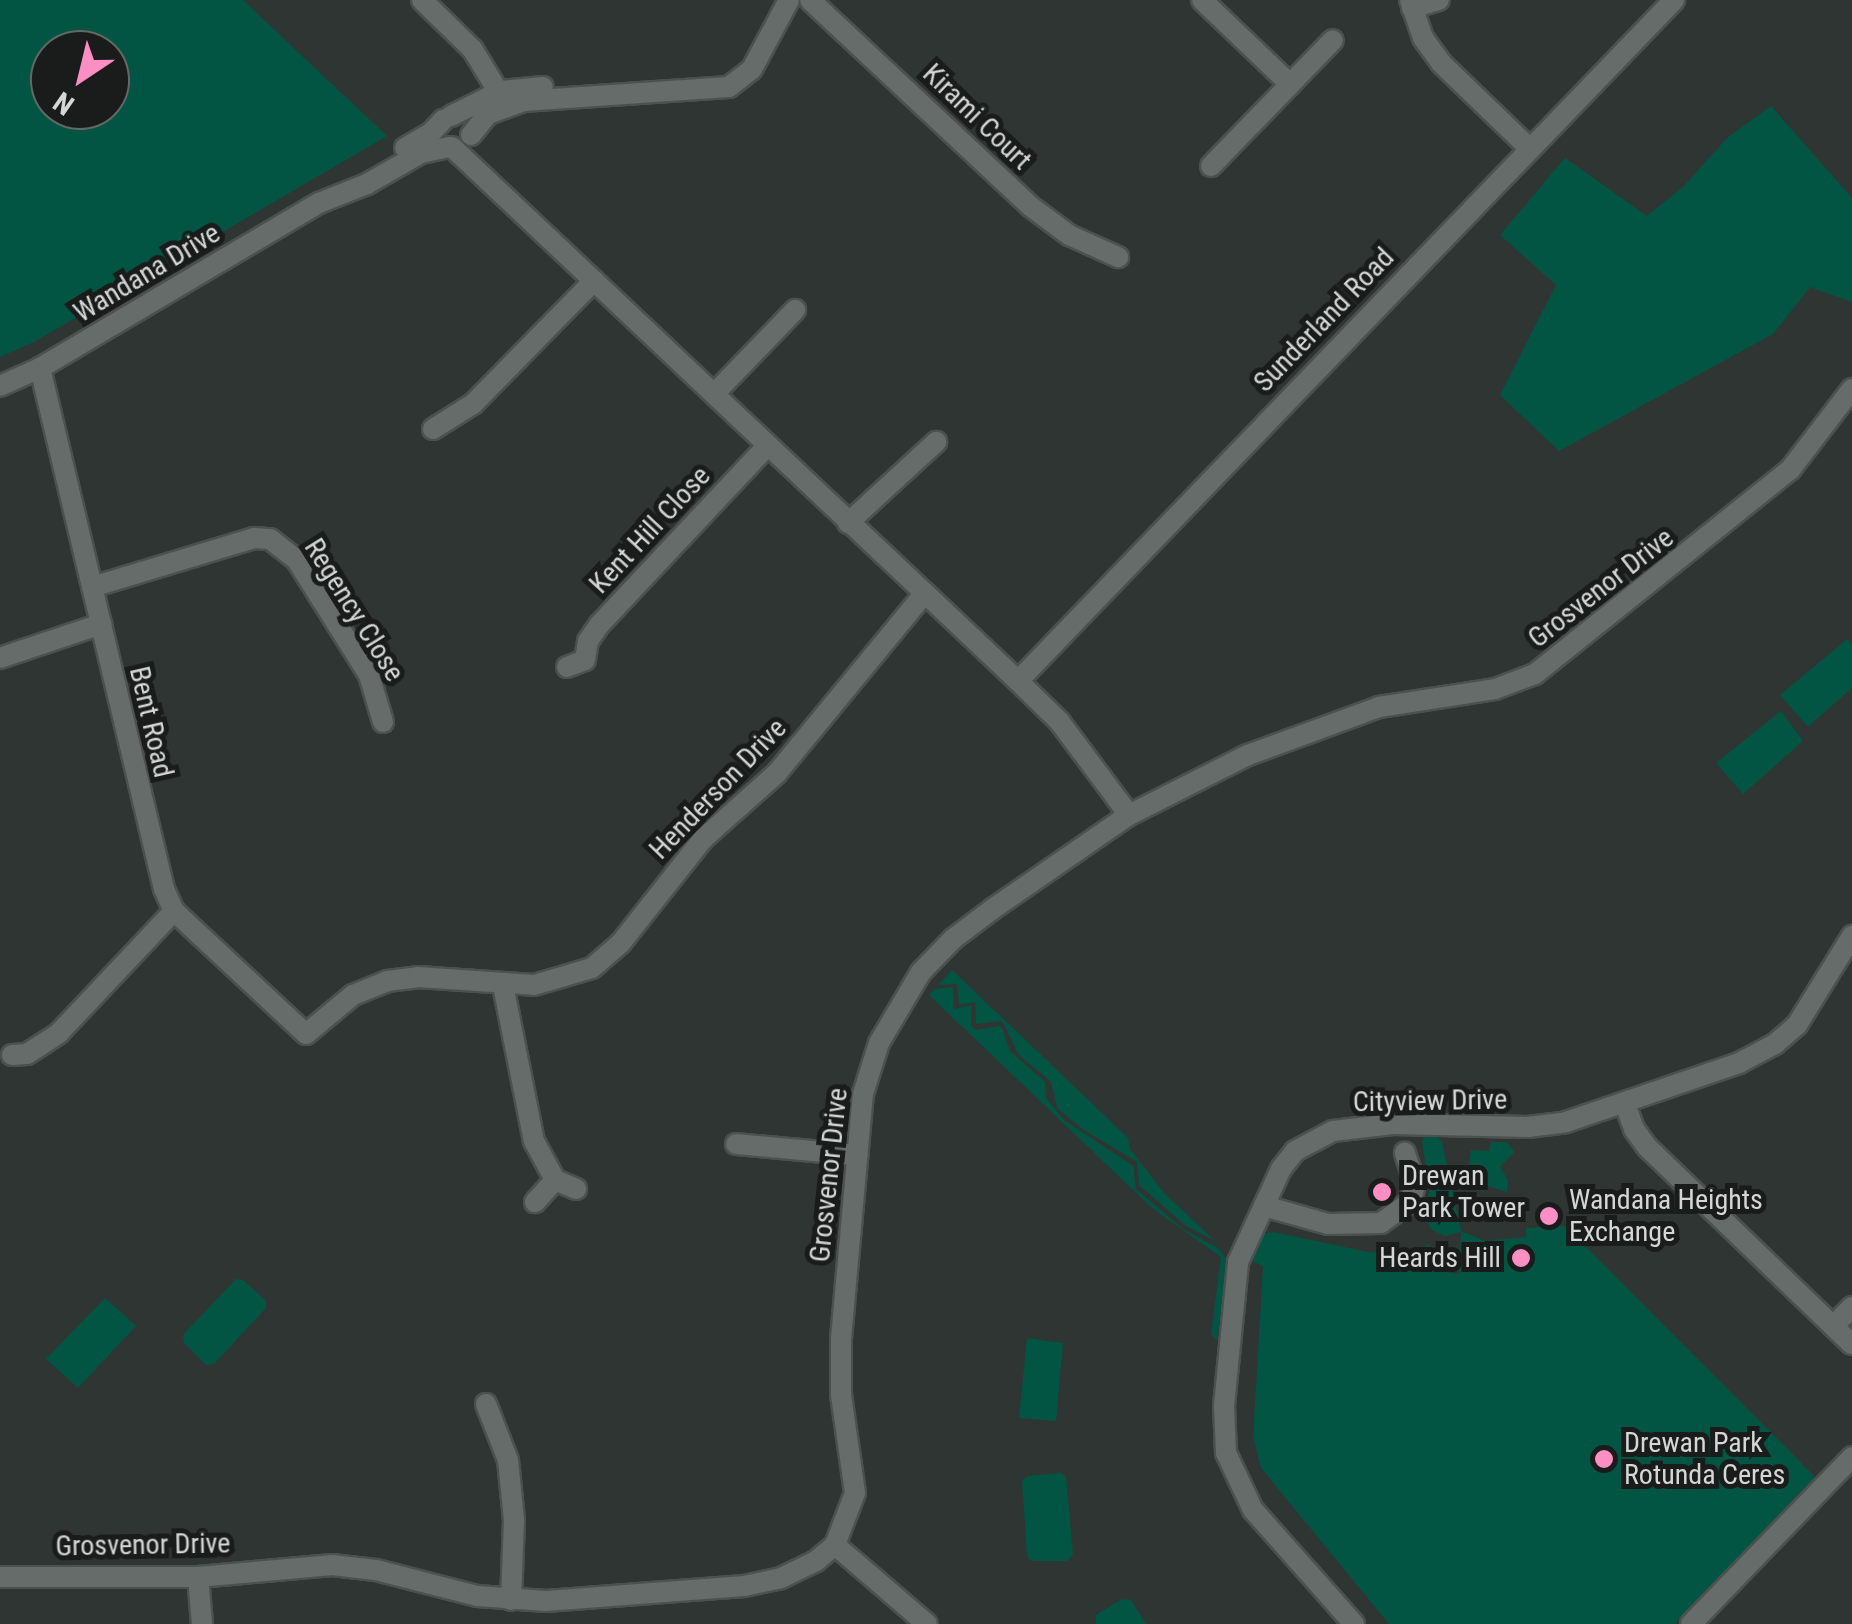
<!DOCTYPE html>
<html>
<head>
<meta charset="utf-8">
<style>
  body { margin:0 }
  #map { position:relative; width:1852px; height:1624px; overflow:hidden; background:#2f3533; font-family:"Roboto Condensed",sans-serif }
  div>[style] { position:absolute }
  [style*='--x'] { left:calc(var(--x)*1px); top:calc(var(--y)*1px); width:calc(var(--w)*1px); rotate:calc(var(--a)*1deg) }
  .green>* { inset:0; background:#025542 }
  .roads { filter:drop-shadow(2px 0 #4c514f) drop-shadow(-2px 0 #4c514f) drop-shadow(0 2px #4c514f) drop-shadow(0 -2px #4c514f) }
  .minor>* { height:20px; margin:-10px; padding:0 10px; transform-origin:10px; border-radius:10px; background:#656c69 }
  .dots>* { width:28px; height:28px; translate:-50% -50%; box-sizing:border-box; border:5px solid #191c1b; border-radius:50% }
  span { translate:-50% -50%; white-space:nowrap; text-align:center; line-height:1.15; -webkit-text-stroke:10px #191c1b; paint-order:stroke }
  .street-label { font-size:28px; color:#d3d7d5 }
  .poi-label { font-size:28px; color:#d3d7d5 }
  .left { translate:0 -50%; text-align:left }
  .right { translate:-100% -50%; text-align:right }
  .north { position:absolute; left:30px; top:30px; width:100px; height:100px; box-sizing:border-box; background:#191c1b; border:2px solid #636765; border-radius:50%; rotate:215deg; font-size:28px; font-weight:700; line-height:40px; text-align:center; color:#d3d7d5 }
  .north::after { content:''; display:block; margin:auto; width:35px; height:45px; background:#fb8fc4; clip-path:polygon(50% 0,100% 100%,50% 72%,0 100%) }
</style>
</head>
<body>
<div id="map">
  <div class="green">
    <i style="clip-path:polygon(evenodd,0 0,243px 0,387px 136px,34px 342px,0 357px,0 0,50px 50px,110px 50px,110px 110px,50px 110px,50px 50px)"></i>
    <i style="clip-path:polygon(1771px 106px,1852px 198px,1852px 302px,1810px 287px,1773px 334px,1559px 451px,1500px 395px,1556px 285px,1500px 235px,1565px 158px,1647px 216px,1684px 186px,1727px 138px)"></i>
    <i style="clip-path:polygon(1847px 639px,1852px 644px,1852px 688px,1808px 727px,1780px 695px)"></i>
    <i style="clip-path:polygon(1781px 711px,1803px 741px,1743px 794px,1716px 763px)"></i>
    <i style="clip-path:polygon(952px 970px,1128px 1138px,1130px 1149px,1164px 1193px,1214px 1240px,1186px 1226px,1139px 1185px,1137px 1162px,1084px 1130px,1057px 1108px,1051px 1082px,1019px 1055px,1002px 1021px,976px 1024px,975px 1002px,959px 1005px,957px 984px,938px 985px)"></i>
    <i style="clip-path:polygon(953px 987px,954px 1009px,972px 1005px,971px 1025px,975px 1030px,1001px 1026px,1010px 1051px,1045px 1082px,1046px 1098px,1064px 1120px,1133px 1166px,1136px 1189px,1183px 1229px,1218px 1248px,1228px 1261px,1217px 1341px,1211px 1334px,1221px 1257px,1152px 1208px,929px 995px,935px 989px)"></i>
    <i style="clip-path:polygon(1433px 1131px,1442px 1142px,1461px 1231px,1485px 1241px,1526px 1237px,1526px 1228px,1565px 1226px,1815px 1477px,1675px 1624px,1389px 1624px,1261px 1468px,1253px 1437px,1263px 1267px,1252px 1260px,1253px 1247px,1259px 1235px,1273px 1232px,1368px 1252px,1406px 1254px,1430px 1244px,1427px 1269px,1459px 1274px,1461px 1232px,1445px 1236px,1432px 1230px,1427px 1222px,1429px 1190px,1422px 1140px)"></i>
    <i style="clip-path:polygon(1491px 1142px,1507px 1142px,1514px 1152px,1500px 1167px,1508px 1180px,1507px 1192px,1488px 1186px,1482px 1175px,1468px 1172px,1471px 1150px,1489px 1151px)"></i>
    <i style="clip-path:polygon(236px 1279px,243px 1280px,266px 1301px,266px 1308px,214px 1364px,206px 1365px,184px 1343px,183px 1335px)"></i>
    <i style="clip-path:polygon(105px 1298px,136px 1326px,78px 1388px,46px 1359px)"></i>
    <i style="clip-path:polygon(1027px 1338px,1063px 1343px,1056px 1421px,1019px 1418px)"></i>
    <i style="clip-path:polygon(1061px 1473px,1066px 1477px,1073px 1554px,1067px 1561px,1031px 1561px,1027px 1556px,1022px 1481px,1027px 1476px)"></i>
    <i style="clip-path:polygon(1122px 1599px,1131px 1600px,1146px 1624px,1096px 1624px,1096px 1615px)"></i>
  </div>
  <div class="roads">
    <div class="minor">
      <i style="--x:422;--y:0;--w:71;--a:44.4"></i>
      <i style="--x:473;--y:50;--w:60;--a:58.7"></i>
      <i style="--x:810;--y:0;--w:301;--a:43.1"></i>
      <i style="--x:1030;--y:206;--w:49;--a:36.6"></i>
      <i style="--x:1069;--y:235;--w:54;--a:24.2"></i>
      <i style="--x:1202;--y:0;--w:122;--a:43.7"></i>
      <i style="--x:1410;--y:0;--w:40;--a:71.1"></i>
      <i style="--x:1423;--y:38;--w:31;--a:54"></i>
      <i style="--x:1441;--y:63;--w:121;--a:44"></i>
      <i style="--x:1412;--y:8;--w:28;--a:-17"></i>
      <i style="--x:451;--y:116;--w:56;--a:-26.6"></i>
      <i style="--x:501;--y:91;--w:42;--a:-5.4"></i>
      <i style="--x:471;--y:135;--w:27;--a:-51"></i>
      <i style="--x:488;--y:114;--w:37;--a:-20"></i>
      <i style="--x:523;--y:101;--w:206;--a:-3.9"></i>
      <i style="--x:729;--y:87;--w:29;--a:-38"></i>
      <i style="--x:752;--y:69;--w:78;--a:-61.8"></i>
      <i style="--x:452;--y:147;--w:778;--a:43.33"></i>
      <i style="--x:1018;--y:681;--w:946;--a:-46.07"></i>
      <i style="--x:405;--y:148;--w:30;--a:-30"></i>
      <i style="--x:431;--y:133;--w:18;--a:-47"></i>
      <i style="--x:1211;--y:166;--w:175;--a:-45.9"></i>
      <i style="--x:40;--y:368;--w:536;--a:76.61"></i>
      <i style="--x:164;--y:889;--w:24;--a:66"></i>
      <i style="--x:174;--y:911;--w:180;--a:43"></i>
      <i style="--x:306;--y:1034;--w:61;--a:-39.7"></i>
      <i style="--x:353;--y:995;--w:37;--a:-22"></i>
      <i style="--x:387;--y:981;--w:31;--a:-7"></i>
      <i style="--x:418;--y:977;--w:116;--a:3.9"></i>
      <i style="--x:534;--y:985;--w:60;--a:-16.3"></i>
      <i style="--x:592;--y:968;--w:37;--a:-41"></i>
      <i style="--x:620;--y:944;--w:134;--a:-51.7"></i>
      <i style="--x:703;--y:839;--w:99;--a:-41.7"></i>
      <i style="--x:777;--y:773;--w:232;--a:-50.6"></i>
      <i style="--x:0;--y:386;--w:44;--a:-24.2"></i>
      <i style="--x:40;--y:368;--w:324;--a:-30.6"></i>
      <i style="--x:319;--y:203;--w:52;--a:-21.6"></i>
      <i style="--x:367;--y:184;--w:62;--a:-29.9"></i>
      <i style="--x:421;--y:153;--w:29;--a:-12"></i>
      <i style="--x:714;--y:394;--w:117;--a:-46"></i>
      <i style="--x:433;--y:429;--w:47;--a:-32"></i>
      <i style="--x:473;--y:404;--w:173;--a:-45.5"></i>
      <i style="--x:848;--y:523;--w:120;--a:-42.6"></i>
      <i style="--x:92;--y:587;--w:169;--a:-16.8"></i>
      <i style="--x:254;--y:538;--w:16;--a:4"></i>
      <i style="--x:270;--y:539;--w:33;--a:38"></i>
      <i style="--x:296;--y:559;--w:137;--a:57.8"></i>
      <i style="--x:369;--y:675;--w:49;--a:73.4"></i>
      <i style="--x:0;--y:658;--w:107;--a:-18.6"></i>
      <i style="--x:567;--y:667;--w:19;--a:-21"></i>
      <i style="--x:585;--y:660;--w:19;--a:-81"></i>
      <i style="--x:588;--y:641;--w:21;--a:-55"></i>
      <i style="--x:600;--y:624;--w:245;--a:-46.8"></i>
      <i style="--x:1018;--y:681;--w:57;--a:44.3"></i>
      <i style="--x:1059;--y:721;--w:117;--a:53.3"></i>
      <i style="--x:503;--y:985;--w:159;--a:78.8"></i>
      <i style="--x:534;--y:1141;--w:44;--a:61.7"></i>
      <i style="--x:555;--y:1180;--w:30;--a:132"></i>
      <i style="--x:12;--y:1055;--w:15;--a:-4"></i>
      <i style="--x:27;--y:1054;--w:38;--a:-33"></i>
      <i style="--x:59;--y:1033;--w:168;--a:-46.7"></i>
      <i style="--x:1625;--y:1104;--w:27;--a:70"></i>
      <i style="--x:1634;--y:1129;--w:22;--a:54"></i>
      <i style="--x:1647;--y:1147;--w:284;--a:43.9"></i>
      <i style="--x:736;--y:1144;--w:122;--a:5.2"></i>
      <i style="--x:555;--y:1180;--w:23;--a:23"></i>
      <i style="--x:1264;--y:1206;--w:66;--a:15.7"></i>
      <i style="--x:1328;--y:1224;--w:53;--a:-1.1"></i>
      <i style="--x:1381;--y:1223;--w:37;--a:-36"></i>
      <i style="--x:1411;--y:1201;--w:17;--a:-77"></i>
      <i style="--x:1415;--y:1184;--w:33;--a:-108"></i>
      <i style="--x:1833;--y:1326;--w:27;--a:-45"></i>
      <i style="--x:486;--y:1404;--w:60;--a:68.6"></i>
      <i style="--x:508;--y:1460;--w:60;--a:84.3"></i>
      <i style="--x:514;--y:1520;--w:80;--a:92.1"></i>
      <i style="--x:835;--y:1545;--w:121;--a:40.7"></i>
      <i style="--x:0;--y:1577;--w:198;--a:0"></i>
      <i style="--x:198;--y:1577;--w:135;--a:-5.1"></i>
      <i style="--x:332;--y:1565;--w:44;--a:6.5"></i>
      <i style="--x:376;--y:1570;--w:104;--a:14.4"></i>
      <i style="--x:477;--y:1596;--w:69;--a:4.1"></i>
      <i style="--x:546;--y:1601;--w:199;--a:-4.3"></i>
      <i style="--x:744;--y:1586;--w:38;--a:-12"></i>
      <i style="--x:781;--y:1578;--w:39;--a:-26"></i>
      <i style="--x:816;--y:1561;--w:25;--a:-40"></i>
      <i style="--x:835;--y:1545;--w:56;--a:-69"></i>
      <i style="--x:855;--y:1493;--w:99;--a:-98.1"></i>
      <i style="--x:841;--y:1395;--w:56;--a:-90"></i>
      <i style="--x:841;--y:1339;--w:246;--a:-84.9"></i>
      <i style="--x:863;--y:1094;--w:53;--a:-72.6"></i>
      <i style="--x:879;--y:1043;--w:82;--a:-59.4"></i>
      <i style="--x:921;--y:972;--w:46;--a:-45.9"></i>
      <i style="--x:953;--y:939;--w:51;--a:-37.1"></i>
      <i style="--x:994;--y:908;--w:164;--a:-34.6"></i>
      <i style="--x:1129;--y:815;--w:133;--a:-26.8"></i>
      <i style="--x:1248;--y:755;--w:140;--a:-20.1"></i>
      <i style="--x:1379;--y:707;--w:117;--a:-8.8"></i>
      <i style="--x:1495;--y:689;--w:43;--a:-20.6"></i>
      <i style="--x:1535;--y:674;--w:327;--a:-38.7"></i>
      <i style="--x:1790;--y:470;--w:102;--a:-52.6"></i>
      <i style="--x:198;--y:1577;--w:47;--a:85.1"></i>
      <i style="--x:1354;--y:1624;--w:152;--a:-131.5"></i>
      <i style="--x:1253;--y:1510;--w:63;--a:-115.3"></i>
      <i style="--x:1226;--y:1453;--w:47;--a:-92.4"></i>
      <i style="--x:1224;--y:1406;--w:145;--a:-84.4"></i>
      <i style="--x:1238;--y:1262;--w:102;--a:-65.2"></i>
      <i style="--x:1281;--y:1169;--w:23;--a:-52"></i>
      <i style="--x:1295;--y:1151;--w:43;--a:-27.8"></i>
      <i style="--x:1333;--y:1131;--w:60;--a:-6.7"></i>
      <i style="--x:1393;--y:1124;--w:135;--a:1.3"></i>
      <i style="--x:1528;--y:1127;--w:38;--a:-7"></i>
      <i style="--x:1566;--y:1122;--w:183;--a:-18.8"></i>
      <i style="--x:1739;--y:1063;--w:41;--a:-27.8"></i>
      <i style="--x:1775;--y:1044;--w:29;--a:-41"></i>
      <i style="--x:1797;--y:1025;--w:105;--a:-58.3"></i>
      <i style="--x:1691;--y:1624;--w:232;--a:-46"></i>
    </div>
  </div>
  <div class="dots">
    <i style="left:1382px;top:1192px;background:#fb8fc4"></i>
    <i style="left:1549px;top:1216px;background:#fb8fc4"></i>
    <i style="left:1521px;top:1258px;background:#fb8fc4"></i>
    <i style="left:1604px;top:1459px;background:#fb8fc4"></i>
  </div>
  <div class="street-label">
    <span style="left:977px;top:117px;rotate:44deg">Kirami Court</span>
    <span style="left:147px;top:273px;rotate:-31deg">Wandana Drive</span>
    <span style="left:1324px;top:320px;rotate:-46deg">Sunderland Road</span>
    <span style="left:650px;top:530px;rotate:-47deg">Kent Hill Close</span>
    <span style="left:1601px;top:588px;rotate:-38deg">Grosvenor Drive</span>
    <span style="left:354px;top:610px;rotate:58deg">Regency Close</span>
    <span style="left:151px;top:722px;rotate:77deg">Bent Road</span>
    <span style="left:718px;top:789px;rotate:-46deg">Henderson Drive</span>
    <span style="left:1430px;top:1101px;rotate:-1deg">Cityview Drive</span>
    <span style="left:829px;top:1175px;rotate:-84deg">Grosvenor Drive</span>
    <span style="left:143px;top:1545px;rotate:-1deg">Grosvenor Drive</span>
  </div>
  <div class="poi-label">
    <span class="left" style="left:1402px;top:1192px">Drewan<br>Park Tower</span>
    <span class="left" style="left:1569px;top:1216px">Wandana Heights<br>Exchange</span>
    <span class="right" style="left:1501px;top:1258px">Heards Hill</span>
    <span class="left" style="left:1624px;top:1459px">Drewan Park<br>Rotunda Ceres</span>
  </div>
  <div class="north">N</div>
</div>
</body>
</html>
